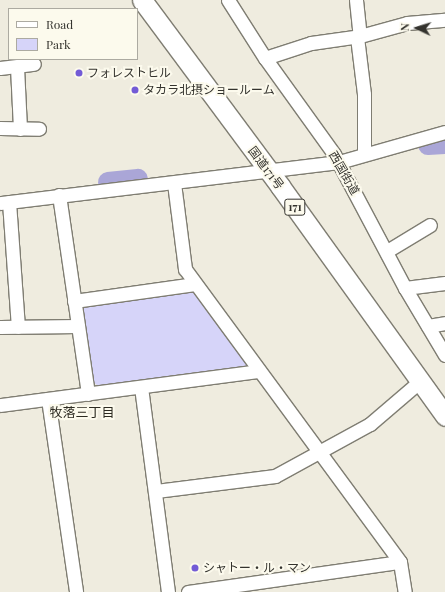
<!DOCTYPE html>
<html>
<head>
<meta charset="utf-8">
<style>
  body { margin:0 }
  #map { position:relative; width:445px; height:592px; overflow:hidden; background:#efecdf; font-family:"Playfair Display","Noto Sans JP",serif }
  div>[style] { position:absolute }
  [style*='--x'] { left:calc(var(--x)*1px); top:calc(var(--y)*1px); width:calc(var(--w)*1px); rotate:calc(var(--a)*1deg) }
  .green>* { inset:0; background:#d6d4f9 }
  .river>* { height:20px; margin:-10px; padding:0 10px; transform-origin:10px; border-radius:10px; background:#aaa6d7 }
  .roads { filter:drop-shadow(1px 0 #7f7d72) drop-shadow(-1px 0 #7f7d72) drop-shadow(0 1px #7f7d72) drop-shadow(0 -1px #7f7d72) }
  .minor>* { height:13px; margin:-6.5px; padding:0 6.5px; transform-origin:6.5px; border-radius:6.5px; background:#fff }
  .highway>* { height:19px; margin:-9.5px; padding:0 9.5px; transform-origin:9.5px; border-radius:9.5px; background:#fff }
  .dots>* { width:11px; height:11px; translate:-50% -50%; box-sizing:border-box; border:2px solid #fcfaed; border-radius:50% }
  span { translate:-50% -50%; white-space:nowrap; text-align:center; line-height:1.15; -webkit-text-stroke:4px #fcfaed; paint-order:stroke }
  .shield-label span { padding:1px 3px; background:#fcfaed; border:1px solid; border-radius:3px; -webkit-text-stroke-width:0 }
  .shield-label { font-size:11px; color:#34332e; font-weight:700 }
  .poi-label { font-size:12px; color:#34332e }
  .left { translate:0 -50%; text-align:left }
  .street-label { font-size:12px; color:#34332e }
  .neighbourhood-label { font-size:13px; color:#2c2a21 }
  .legend { position:absolute; left:8px; top:8px; width:130px; height:52px; box-sizing:border-box; background:#fcfaed; border:1px solid #acaaa1; margin:0; padding:5px 7px; list-style:none; font-size:12px; color:#34332e }
  .legend li { display:flex; align-items:center; gap:8px; height:20px }
  .legend b { width:20px; border:1px solid #acaaa1 }
  .north { position:absolute; left:397px; top:8px; width:40px; height:40px; -webkit-text-stroke:3px #fcfaed; paint-order:stroke; rotate:274deg; font-size:11px; font-weight:700; line-height:16px; text-align:center; color:#34332e }
  .north::after { content:''; display:block; margin:auto; width:14px; height:18px; background:#34332e; clip-path:polygon(50% 0,100% 100%,50% 72%,0 100%) }
</style>
</head>
<body>
<div id="map">
  <div class="green">
    <i style="clip-path:polygon(189px 291px,200px 295px,248px 364px,244px 368px,99px 386px,92px 382px,81px 308px,85px 305px)"></i>
  </div>
  <div class="river">
    <i style="--x:428;--y:145;--w:17;--a:-3"></i>
    <i style="--x:108;--y:182;--w:30;--a:-6"></i>
  </div>
  <div class="roads">
    <div class="minor">
      <i style="--x:228;--y:0;--w:69;--a:57.5"></i>
      <i style="--x:265;--y:58;--w:118;--a:54.3"></i>
      <i style="--x:334;--y:154;--w:152;--a:62.1"></i>
      <i style="--x:405;--y:288;--w:78;--a:59.2"></i>
      <i style="--x:356;--y:0;--w:36;--a:84"></i>
      <i style="--x:357;--y:37;--w:57;--a:83"></i>
      <i style="--x:364;--y:94;--w:60;--a:90"></i>
      <i style="--x:265;--y:58;--w:48;--a:-18.1"></i>
      <i style="--x:311;--y:43;--w:49;--a:-8.1"></i>
      <i style="--x:360;--y:36;--w:49;--a:-15.5"></i>
      <i style="--x:407;--y:23;--w:38;--a:-5"></i>
      <i style="--x:17;--y:67;--w:62;--a:87.2"></i>
      <i style="--x:0;--y:68;--w:34;--a:-7"></i>
      <i style="--x:0;--y:128;--w:39;--a:1"></i>
      <i style="--x:174;--y:183;--w:87;--a:82.7"></i>
      <i style="--x:185;--y:269;--w:363;--a:53.7"></i>
      <i style="--x:400;--y:562;--w:30;--a:81"></i>
      <i style="--x:59;--y:195;--w:201;--a:81.7"></i>
      <i style="--x:9;--y:202;--w:125;--a:85.9"></i>
      <i style="--x:0;--y:203;--w:341;--a:-6.9"></i>
      <i style="--x:339;--y:162;--w:110;--a:-15.8"></i>
      <i style="--x:387;--y:251;--w:50;--a:-31.2"></i>
      <i style="--x:405;--y:288;--w:40;--a:-7.1"></i>
      <i style="--x:74;--y:301;--w:122;--a:-8"></i>
      <i style="--x:428;--y:326;--w:17;--a:-10"></i>
      <i style="--x:0;--y:327;--w:78;--a:-0.7"></i>
      <i style="--x:141;--y:387;--w:207;--a:82.5"></i>
      <i style="--x:48;--y:399;--w:195;--a:81.7"></i>
      <i style="--x:0;--y:405;--w:261;--a:-7.5"></i>
      <i style="--x:156;--y:491;--w:120;--a:-7.2"></i>
      <i style="--x:275;--y:476;--w:108;--a:-28.7"></i>
      <i style="--x:370;--y:424;--w:65;--a:-40.6"></i>
      <i style="--x:188;--y:592;--w:214;--a:-8.1"></i>
    </div>
    <div class="highway">
      <i style="--x:142;--y:0;--w:232;--a:53.4"></i>
      <i style="--x:280;--y:186;--w:283;--a:54.3"></i>
    </div>
  </div>
  <div class="dots">
    <i style="left:79px;top:73px;background:#735bd6"></i>
    <i style="left:135px;top:90px;background:#735bd6"></i>
    <i style="left:195px;top:568px;background:#735bd6"></i>
  </div>
  <div class="shield-label">
    <span style="left:295px;top:207px">171</span>
  </div>
  <div class="poi-label">
    <span class="left" style="left:87px;top:73px">フォレストヒル</span>
    <span class="left" style="left:143px;top:90px">タカラ北摂ショールーム</span>
    <span class="left" style="left:203px;top:568px">シャトー・ル・マン</span>
  </div>
  <div class="street-label">
    <span style="left:266px;top:168px;rotate:53deg">国道171号</span>
    <span style="left:344px;top:173px;rotate:60deg">西国街道</span>
  </div>
  <div class="neighbourhood-label">
    <span style="left:82px;top:412px">牧落三丁目</span>
  </div>
  <ul class="legend">
  <li><b style="height:5px;background:#fff"></b>Road</li>
  <li><b style="height:11px;background:#d6d4f9"></b>Park</li>
  </ul>
  <div class="north">N</div>
</div>
</body>
</html>
